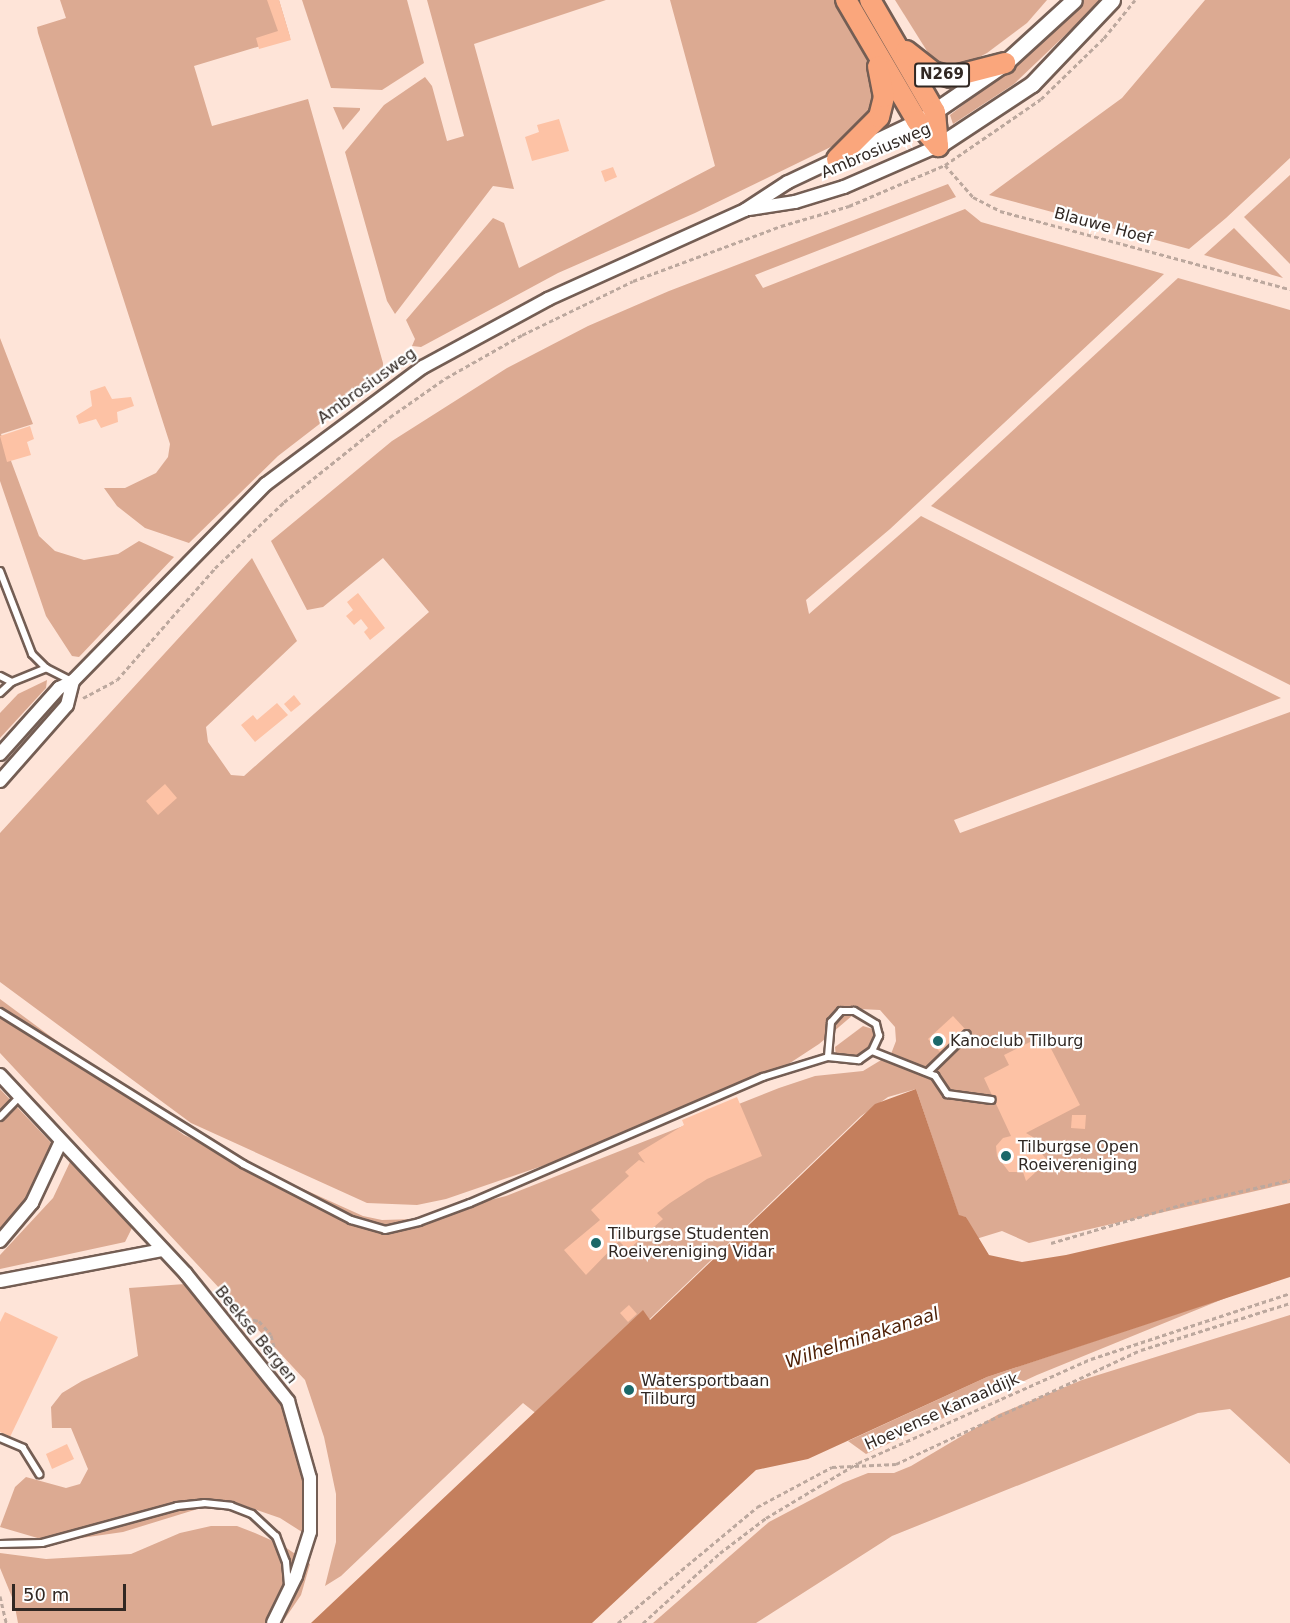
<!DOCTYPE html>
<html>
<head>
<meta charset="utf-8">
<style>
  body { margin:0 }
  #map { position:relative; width:1290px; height:1623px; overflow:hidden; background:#fee4d8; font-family:"DejaVu Sans",sans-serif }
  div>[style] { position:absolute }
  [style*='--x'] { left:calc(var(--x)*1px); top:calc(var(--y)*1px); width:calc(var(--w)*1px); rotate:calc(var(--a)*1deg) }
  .green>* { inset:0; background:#dcaa92 }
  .water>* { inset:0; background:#c47f5d }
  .building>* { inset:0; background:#fdc2a5 }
  .path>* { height:3px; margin-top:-1.5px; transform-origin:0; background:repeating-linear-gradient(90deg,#bca89e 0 4.5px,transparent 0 7.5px) }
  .roads { filter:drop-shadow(2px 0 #745e54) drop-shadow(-2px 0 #745e54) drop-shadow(0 2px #745e54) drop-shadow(0 -2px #745e54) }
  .service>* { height:6px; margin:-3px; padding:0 3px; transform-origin:3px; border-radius:3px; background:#fff }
  .minor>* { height:12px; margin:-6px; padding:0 6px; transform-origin:6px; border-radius:6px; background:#fff }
  .tertiary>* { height:15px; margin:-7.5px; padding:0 7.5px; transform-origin:7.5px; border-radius:7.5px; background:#fff }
  .trunk>* { height:20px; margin:-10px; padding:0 10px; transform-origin:10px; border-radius:10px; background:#faa67c }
  .dots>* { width:16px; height:16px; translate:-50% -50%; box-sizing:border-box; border:3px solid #fff; border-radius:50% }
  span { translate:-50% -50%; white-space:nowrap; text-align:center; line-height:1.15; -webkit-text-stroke:4.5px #fff; paint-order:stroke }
  .shield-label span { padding:2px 4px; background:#fff; border:2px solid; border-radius:4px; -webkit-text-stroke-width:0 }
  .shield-label { font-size:15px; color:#312823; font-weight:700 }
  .street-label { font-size:16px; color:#312823 }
  .poi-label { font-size:16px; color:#312823 }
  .left { translate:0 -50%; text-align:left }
  .water-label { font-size:18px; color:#4e2006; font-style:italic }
  .scale { position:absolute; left:12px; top:1584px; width:114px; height:27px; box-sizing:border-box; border:3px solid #312823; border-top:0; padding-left:8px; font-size:18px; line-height:21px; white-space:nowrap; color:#312823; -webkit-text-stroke:4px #fff; paint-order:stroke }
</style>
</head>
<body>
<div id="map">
  <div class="green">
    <i style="clip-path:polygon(60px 0,279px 0,290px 37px,194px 66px,212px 126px,308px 99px,383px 363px,383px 375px,278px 456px,189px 543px,145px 528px,117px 506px,104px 488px,125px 488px,156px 473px,168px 457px,170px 444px,38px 33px,37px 27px,66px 18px)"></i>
    <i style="clip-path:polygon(302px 0,407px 0,424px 63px,382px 90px,331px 88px)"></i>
    <i style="clip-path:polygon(427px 0,606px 0,474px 44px,514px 189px,493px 186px,395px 314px,387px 301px,345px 152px,384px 105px,425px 77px,432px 86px,447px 141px,464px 136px)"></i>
    <i style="clip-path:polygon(670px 0,834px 0,869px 58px,877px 80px,878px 111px,843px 141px,695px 213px,558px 273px,421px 347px,412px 346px,415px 339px,406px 320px,493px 218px,504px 223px,519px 268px,715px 166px)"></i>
    <i style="clip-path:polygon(895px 0,1047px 0,1027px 23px,987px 53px,962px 66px,945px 67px,932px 59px)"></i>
    <i style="clip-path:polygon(1082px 0,1102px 0,1014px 84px,953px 124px,950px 115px,1020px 61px)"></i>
    <i style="clip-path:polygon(1205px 0,1290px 0,1290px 158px,1226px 218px,1189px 249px,989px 195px,1122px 98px)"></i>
    <i style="clip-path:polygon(333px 107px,360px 108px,360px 110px,343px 130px)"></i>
    <i style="clip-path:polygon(1290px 175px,1290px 264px,1244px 217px)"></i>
    <i style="clip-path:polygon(948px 184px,956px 197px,755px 275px,763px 288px,965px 209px,981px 222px,1164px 274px,890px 529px,806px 600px,809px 614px,921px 516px,1281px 698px,954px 820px,960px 833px,1290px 712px,1290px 1183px,1029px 1243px,1002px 1231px,976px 1239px,966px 1217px,959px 1216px,916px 1089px,888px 1097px,861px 1116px,556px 1409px,538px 1415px,523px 1403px,341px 1576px,325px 1586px,336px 1542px,336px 1494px,324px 1437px,305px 1380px,0 1053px,0 999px,184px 1135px,363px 1216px,382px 1220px,416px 1219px,506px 1196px,779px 1088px,815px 1076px,863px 1071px,891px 1054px,896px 1041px,895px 1027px,880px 1010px,860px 1009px,819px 1044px,764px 1080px,612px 1142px,446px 1199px,417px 1205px,367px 1203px,191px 1123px,0 982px,0 833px,252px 558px,297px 641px,206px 727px,208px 742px,231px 775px,244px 776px,429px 612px,383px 558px,323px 607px,307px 610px,271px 541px,392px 441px,507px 368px,588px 326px,669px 291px)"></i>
    <i style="clip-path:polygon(1234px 228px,1283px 278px,1204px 255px)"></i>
    <i style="clip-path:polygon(1178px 278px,1290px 310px,1290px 685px,931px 506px)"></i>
    <i style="clip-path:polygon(0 338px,33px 424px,1px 434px,39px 536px,55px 551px,84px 560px,118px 554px,139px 541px,174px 557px,79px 657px,72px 656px,46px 616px,0 481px)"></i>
    <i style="clip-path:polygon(47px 680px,46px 688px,0 738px,0 713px,18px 694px)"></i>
    <i style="clip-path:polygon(863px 1026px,876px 1030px,876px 1051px,864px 1059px,836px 1056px,835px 1047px)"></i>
    <i style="clip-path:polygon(0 1089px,56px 1148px,30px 1195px,0 1232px)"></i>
    <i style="clip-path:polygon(70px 1162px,132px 1228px,125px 1242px,0 1269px,0 1255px,53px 1198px)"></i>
    <i style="clip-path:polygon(185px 1284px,263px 1373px,288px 1417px,302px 1455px,313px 1539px,280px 1518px,237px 1503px,217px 1503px,123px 1532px,81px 1538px,41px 1539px,0 1527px,15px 1487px,26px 1477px,66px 1488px,80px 1484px,88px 1469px,71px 1428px,52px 1428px,51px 1407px,62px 1393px,82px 1381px,138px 1356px,129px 1288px)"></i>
    <i style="clip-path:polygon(1233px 1295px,1037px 1375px,866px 1454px,848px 1441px,987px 1377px)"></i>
    <i style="clip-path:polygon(1290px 1315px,1290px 1464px,1230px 1409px,1198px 1413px,892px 1536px,756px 1623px,653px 1623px,769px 1522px,843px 1483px,868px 1473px,894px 1473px,911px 1466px,999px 1414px,1082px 1380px)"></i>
    <i style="clip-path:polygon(211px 1526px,237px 1526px,255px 1533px,282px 1545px,310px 1564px,301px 1595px,282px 1623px,18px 1623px,14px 1602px,0 1568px,0 1553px,46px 1559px,131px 1554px,180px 1533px)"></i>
  </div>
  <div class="water">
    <i style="clip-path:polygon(916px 1089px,959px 1215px,966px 1217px,989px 1255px,1022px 1262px,1066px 1255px,1290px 1203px,1290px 1277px,987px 1377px,808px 1459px,756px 1470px,592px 1623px,311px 1623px,643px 1310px,650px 1320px,875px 1104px)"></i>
  </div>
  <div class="building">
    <i style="clip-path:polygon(267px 0,279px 0,291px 40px,259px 49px,256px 38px,278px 31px)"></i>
    <i style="clip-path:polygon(559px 119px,569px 151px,532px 161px,525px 137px,539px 132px,537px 125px)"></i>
    <i style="clip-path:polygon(613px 167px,617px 177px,605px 182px,601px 171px)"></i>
    <i style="clip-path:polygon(105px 386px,112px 399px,131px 397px,134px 406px,117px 412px,118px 422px,101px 428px,96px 419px,79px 424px,76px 416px,92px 406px,90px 391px)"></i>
    <i style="clip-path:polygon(30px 426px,34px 439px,27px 442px,31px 455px,7px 462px,0 436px)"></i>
    <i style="clip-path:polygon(358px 593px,385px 628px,370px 640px,364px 632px,368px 628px,361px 619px,354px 625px,346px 616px,353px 610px,347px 602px)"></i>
    <i style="clip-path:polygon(294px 695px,301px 704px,291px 712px,284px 704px)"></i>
    <i style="clip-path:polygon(277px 703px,288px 715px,255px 742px,241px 725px,253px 715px,257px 720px)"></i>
    <i style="clip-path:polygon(165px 784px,177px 798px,158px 815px,146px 801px)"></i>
    <i style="clip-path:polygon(953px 1016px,965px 1029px,940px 1052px,928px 1039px)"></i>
    <i style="clip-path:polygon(1044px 1035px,1080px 1105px,1026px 1133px,1043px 1143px,1042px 1154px,1048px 1161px,1026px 1181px,1023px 1172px,1009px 1172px,997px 1156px,996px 1146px,1003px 1138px,1011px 1136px,984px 1078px,1009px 1065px,1004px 1055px)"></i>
    <i style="clip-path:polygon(737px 1097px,762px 1156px,707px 1179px,670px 1203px,657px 1213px,663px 1219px,628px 1250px,619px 1241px,586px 1275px,564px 1250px,600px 1220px,591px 1210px,629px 1176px,625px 1172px,639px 1160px,645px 1163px,638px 1153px,684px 1125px,682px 1120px)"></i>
    <i style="clip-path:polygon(1072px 1115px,1086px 1115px,1085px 1129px,1071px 1128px)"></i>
    <i style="clip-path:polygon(629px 1305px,637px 1314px,628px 1322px,620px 1313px)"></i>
    <i style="clip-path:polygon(5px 1312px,58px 1337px,10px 1437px,0 1432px,0 1322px)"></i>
    <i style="clip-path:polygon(67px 1444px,74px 1459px,52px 1469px,46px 1454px)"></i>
  </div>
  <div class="path">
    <i style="--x:945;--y:165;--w:43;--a:48.8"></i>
    <i style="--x:973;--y:197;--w:30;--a:27"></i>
    <i style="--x:1000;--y:211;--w:300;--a:15.1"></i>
    <i style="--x:83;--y:698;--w:38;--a:-28"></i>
    <i style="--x:117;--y:680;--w:149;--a:-48.8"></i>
    <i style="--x:215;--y:568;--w:95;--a:-43.7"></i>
    <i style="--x:284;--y:502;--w:136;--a:-38.7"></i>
    <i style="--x:390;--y:417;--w:68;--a:-34.9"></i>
    <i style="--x:446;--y:378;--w:87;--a:-29.5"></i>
    <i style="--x:522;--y:335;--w:123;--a:-25.9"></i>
    <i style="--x:633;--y:281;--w:158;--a:-20.4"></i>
    <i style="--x:781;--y:226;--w:71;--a:-16.4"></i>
    <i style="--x:849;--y:206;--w:104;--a:-23.1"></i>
    <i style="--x:945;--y:165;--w:116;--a:-34.5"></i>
    <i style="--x:1041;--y:99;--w:88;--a:-44.1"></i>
    <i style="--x:1104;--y:38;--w:49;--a:-50.8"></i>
    <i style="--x:1051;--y:1243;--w:134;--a:-16.4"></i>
    <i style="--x:1180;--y:1205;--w:113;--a:-12.8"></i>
    <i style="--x:241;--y:1321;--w:6;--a:-31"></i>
    <i style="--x:246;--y:1318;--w:13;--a:13"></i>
    <i style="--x:259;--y:1321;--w:18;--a:49"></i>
    <i style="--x:271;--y:1335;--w:34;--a:76"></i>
    <i style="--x:0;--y:1596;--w:28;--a:77"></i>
    <i style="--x:618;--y:1623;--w:181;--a:-39.8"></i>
    <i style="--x:757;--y:1507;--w:85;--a:-28.1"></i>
    <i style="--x:832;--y:1467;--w:64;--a:-2.7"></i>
    <i style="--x:896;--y:1464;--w:270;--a:-25"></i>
    <i style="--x:1141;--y:1350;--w:156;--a:-17.5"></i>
    <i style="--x:643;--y:1623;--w:104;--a:-42.3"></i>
    <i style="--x:720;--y:1553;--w:58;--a:-37.3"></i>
    <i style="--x:766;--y:1518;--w:107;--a:-30.9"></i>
    <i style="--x:858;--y:1463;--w:255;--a:-24.1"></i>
    <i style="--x:1091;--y:1359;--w:210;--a:-18.3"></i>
  </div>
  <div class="roads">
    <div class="service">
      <i style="--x:0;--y:571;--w:89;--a:68.9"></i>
      <i style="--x:32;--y:654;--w:20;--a:45"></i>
      <i style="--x:46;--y:668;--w:29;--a:27"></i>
      <i style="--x:0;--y:676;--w:13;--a:27"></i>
      <i style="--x:0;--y:693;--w:16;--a:-43"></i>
      <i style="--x:12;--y:682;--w:37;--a:-22"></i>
      <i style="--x:0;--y:1012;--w:287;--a:32"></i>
      <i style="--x:243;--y:1164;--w:122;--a:27.4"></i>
      <i style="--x:351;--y:1220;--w:35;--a:16"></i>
      <i style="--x:385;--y:1230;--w:35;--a:-13"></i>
      <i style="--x:419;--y:1222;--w:54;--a:-20.4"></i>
      <i style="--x:470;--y:1203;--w:319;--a:-23.3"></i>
      <i style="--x:763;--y:1077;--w:68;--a:-17.1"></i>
      <i style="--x:828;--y:1057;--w:31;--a:6"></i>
      <i style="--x:859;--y:1060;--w:16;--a:-35"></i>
      <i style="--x:872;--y:1051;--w:17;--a:-65"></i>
      <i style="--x:879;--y:1036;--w:12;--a:-104"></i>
      <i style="--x:876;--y:1024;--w:26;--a:-149"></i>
      <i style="--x:854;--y:1011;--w:13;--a:180"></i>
      <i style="--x:841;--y:1011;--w:15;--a:132"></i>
      <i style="--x:831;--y:1022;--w:35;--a:95"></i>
      <i style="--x:872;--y:1051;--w:68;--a:21.6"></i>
      <i style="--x:935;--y:1076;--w:22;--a:56"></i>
      <i style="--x:947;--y:1094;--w:45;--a:7.6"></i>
      <i style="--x:928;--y:1072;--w:54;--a:-44.3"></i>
      <i style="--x:0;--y:1117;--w:28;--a:-46"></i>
      <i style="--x:0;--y:1438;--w:25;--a:23"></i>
      <i style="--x:23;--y:1448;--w:31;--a:58"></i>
      <i style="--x:0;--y:1544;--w:42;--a:-1.4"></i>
      <i style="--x:42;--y:1543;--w:140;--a:-15.3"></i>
      <i style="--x:177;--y:1506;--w:27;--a:-6"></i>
      <i style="--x:204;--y:1503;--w:27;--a:6"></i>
      <i style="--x:231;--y:1506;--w:22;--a:21"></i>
      <i style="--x:252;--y:1514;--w:33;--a:43"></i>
      <i style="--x:276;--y:1536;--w:28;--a:69"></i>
      <i style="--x:286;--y:1562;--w:24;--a:85"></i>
    </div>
    <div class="minor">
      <i style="--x:749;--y:209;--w:47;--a:-8.7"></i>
      <i style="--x:795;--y:202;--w:51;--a:-17"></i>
      <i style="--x:844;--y:187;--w:103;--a:-23.6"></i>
      <i style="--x:0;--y:754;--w:89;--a:-48.2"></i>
      <i style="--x:59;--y:688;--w:16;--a:-27"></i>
      <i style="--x:73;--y:681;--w:276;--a:-45.6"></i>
      <i style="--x:266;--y:484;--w:196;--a:-36.7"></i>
      <i style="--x:423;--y:367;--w:142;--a:-28.5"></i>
      <i style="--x:548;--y:299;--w:216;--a:-24.3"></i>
      <i style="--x:745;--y:210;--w:51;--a:-33.1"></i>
      <i style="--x:788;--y:182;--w:143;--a:-25.3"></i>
      <i style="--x:0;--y:781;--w:101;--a:-48.6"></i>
      <i style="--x:67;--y:705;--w:25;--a:-76"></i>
      <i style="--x:0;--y:1075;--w:272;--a:46.9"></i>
      <i style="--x:186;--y:1274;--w:163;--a:51.2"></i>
      <i style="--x:288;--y:1401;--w:80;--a:74.1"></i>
      <i style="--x:310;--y:1478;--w:54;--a:90"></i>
      <i style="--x:310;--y:1532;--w:46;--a:107.7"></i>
      <i style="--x:296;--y:1576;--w:52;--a:116.1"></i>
      <i style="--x:0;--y:1241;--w:50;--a:-49.9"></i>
      <i style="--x:32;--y:1203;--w:68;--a:-64.9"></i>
      <i style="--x:0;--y:1281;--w:166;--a:-10.8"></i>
    </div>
    <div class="tertiary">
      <i style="--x:926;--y:117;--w:96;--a:-34.4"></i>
      <i style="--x:1005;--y:63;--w:93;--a:-42.4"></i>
      <i style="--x:938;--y:146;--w:113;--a:-33.4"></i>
      <i style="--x:1032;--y:84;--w:116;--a:-46.4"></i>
    </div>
    <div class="trunk">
      <i style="--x:846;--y:0;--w:140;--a:59.6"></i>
      <i style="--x:917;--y:121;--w:33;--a:50"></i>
      <i style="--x:870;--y:0;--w:129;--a:59.9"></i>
      <i style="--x:935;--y:112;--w:34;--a:85"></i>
      <i style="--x:906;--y:51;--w:34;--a:38"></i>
      <i style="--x:933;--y:72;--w:19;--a:16"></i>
      <i style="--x:951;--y:77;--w:56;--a:-14.5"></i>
      <i style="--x:837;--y:159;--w:59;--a:-45"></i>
      <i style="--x:879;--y:117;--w:21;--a:-76"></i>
      <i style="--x:884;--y:97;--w:31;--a:-101"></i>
    </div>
  </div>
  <div class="dots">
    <i style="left:938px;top:1041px;background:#1b6869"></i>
    <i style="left:1006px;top:1156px;background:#1b6869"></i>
    <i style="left:596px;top:1243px;background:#1b6869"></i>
    <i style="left:629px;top:1390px;background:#1b6869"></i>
  </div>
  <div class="shield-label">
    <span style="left:942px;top:75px">N269</span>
  </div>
  <div class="street-label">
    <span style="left:876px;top:151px;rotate:-23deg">Ambrosiusweg</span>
    <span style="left:1103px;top:226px;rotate:15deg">Blauwe Hoef</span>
    <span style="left:367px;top:386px;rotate:-36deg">Ambrosiusweg</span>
    <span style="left:256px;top:1335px;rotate:51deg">Beekse Bergen</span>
    <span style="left:942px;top:1412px;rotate:-24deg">Hoevense Kanaaldijk</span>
  </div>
  <div class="poi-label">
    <span class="left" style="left:950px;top:1041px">Kanoclub Tilburg</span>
    <span class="left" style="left:1018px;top:1156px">Tilburgse Open<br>Roeivereniging</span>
    <span class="left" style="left:608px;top:1243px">Tilburgse Studenten<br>Roeivereniging Vidar</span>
    <span class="left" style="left:641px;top:1390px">Watersportbaan<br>Tilburg</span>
  </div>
  <div class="water-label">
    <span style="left:862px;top:1338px;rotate:-18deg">Wilhelminakanaal</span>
  </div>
  <div class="scale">50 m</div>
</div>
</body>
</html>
